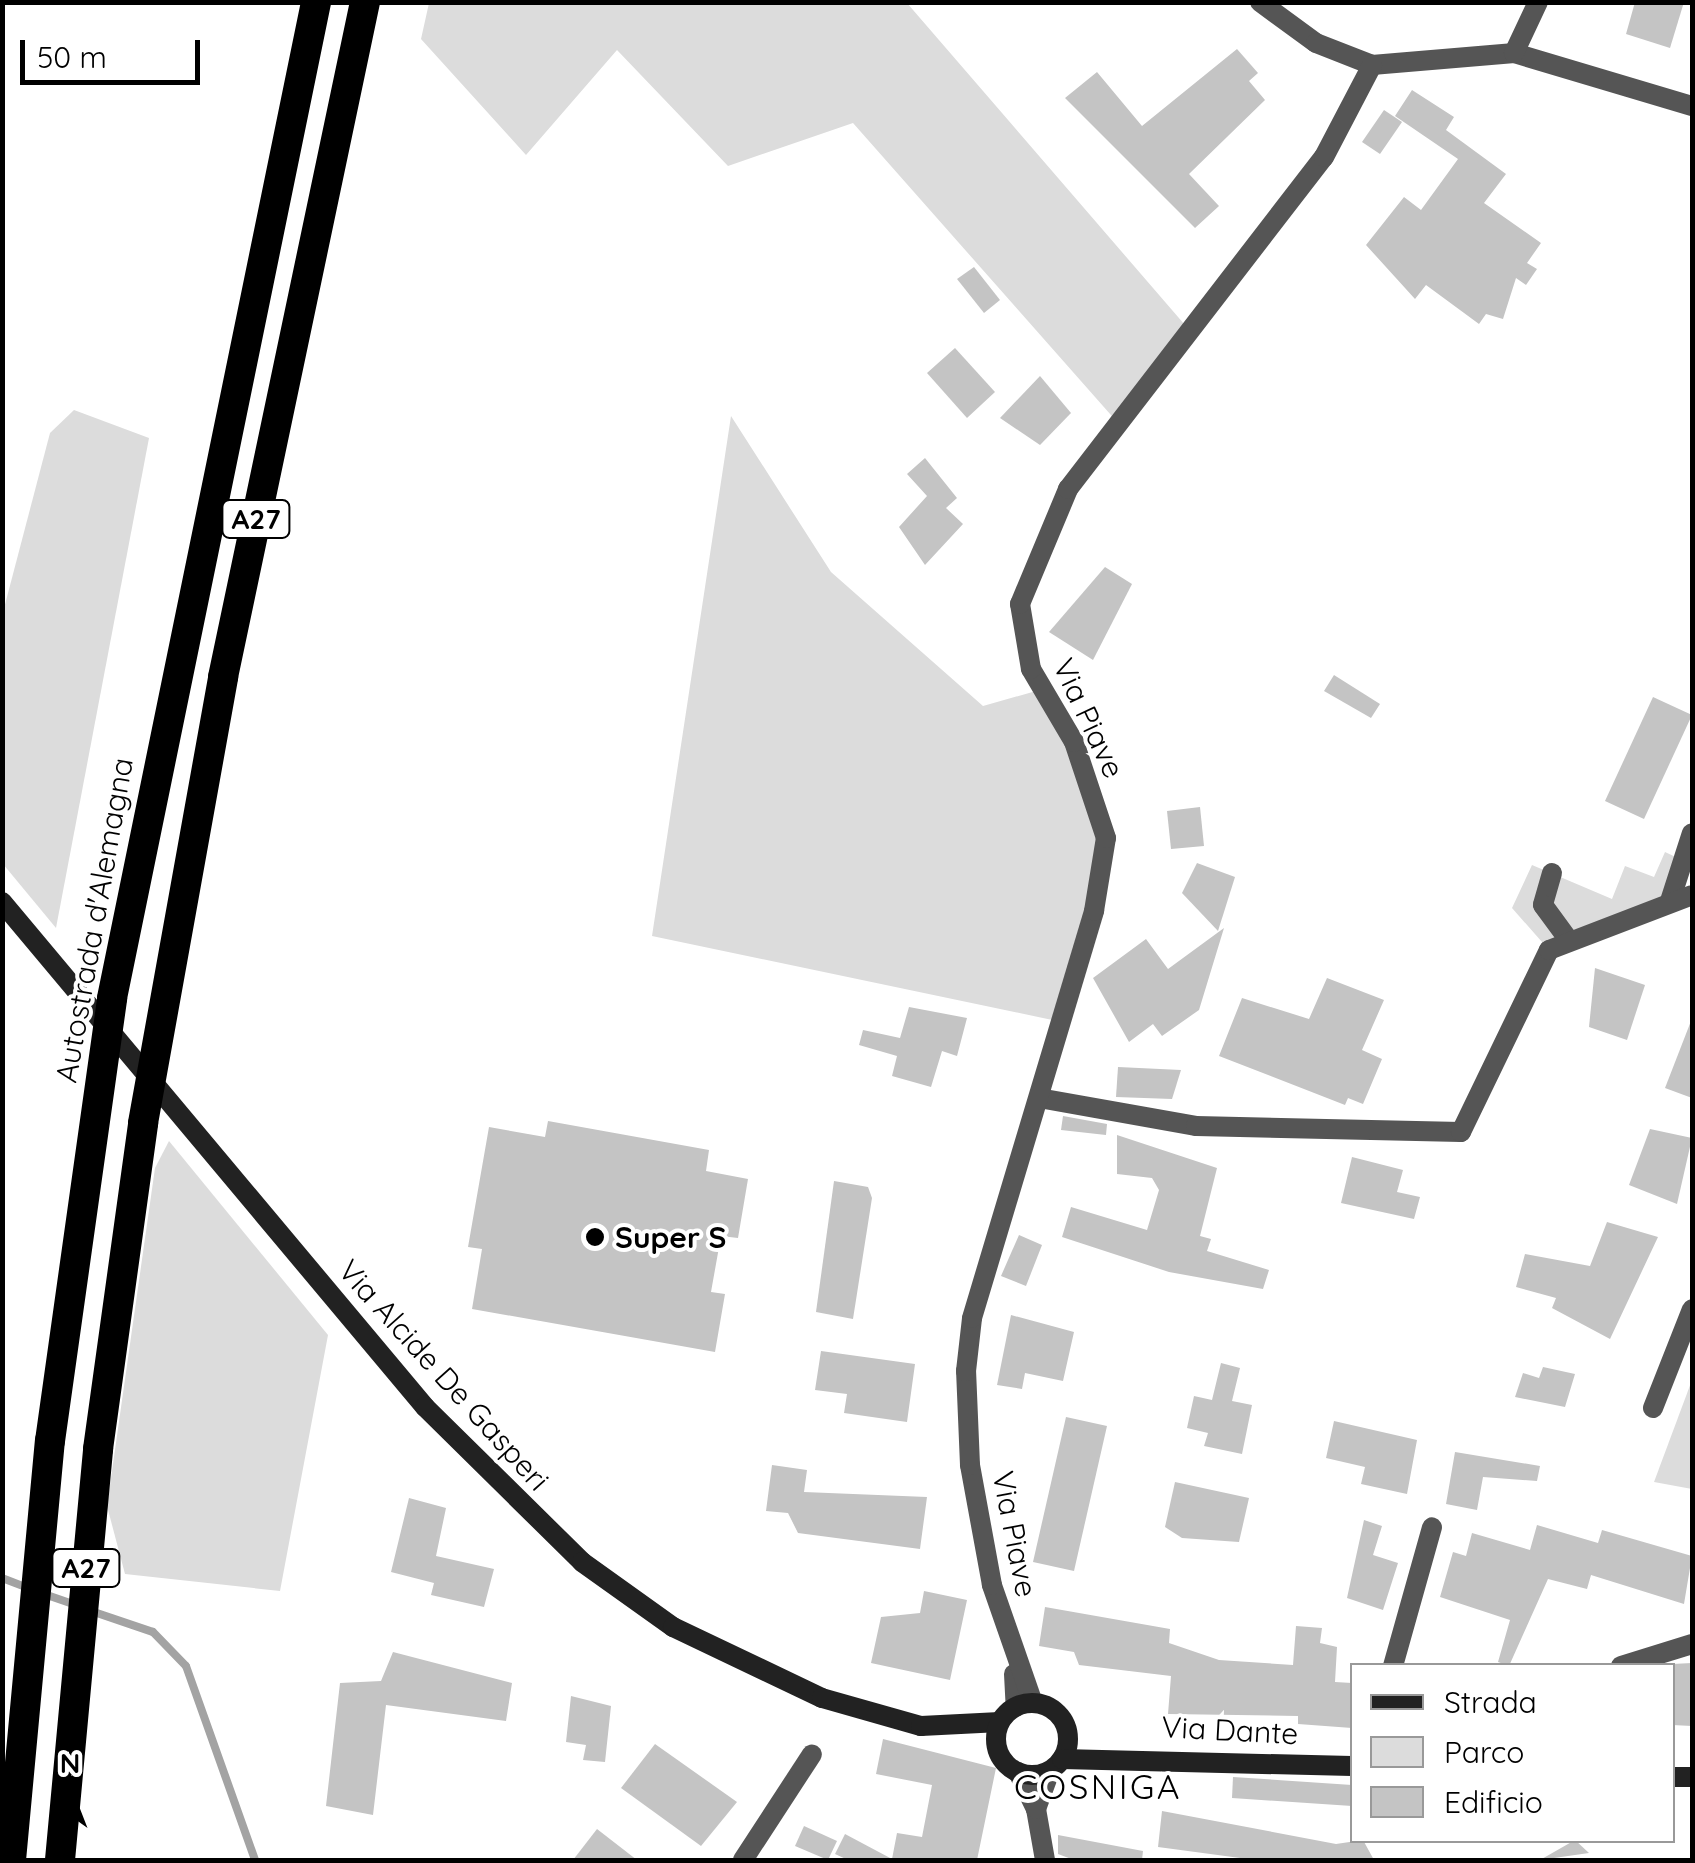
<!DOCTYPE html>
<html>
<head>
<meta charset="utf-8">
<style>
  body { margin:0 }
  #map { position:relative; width:1695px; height:1863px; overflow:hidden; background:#fff; font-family:Quicksand,sans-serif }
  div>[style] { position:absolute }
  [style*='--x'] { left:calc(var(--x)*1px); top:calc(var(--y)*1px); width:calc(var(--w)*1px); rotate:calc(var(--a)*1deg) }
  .green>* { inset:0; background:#dcdcdc }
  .stream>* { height:8px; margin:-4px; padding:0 4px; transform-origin:4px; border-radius:4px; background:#a3a3a3 }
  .building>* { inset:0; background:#c4c4c4 }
  .street>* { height:20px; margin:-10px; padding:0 10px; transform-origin:10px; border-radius:10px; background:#555 }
  .secondary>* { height:20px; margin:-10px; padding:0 10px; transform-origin:10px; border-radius:10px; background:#222 }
  .secondary>.ring { margin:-10px; padding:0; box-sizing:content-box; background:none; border:20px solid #222; border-radius:50% }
  .highway>* { height:30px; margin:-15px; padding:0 15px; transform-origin:15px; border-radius:15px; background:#000 }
  .dots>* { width:28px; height:28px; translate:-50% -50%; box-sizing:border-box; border:5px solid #fff; border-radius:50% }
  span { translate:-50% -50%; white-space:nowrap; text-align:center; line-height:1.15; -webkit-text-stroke:8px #fff; paint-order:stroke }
  .shield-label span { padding:2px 8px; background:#fff; border:2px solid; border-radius:8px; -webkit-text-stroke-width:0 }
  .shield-label { font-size:28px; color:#000; font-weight:700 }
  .street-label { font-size:30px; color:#000 }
  .poi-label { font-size:30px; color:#000; font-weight:700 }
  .left { translate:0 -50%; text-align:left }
  .quarter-label { font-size:35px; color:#000; letter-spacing:2.5px }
  .frame { position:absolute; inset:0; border:5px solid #000; pointer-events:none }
  .legend { position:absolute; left:1350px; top:1663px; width:325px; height:180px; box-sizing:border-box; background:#fff; border:2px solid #999; margin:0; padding:12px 18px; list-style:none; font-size:30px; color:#000 }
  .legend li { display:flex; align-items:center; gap:20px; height:50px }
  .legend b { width:50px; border:2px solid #999 }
  .north { position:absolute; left:20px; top:1743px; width:100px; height:100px; -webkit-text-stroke:8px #fff; paint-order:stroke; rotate:0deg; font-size:28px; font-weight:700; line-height:40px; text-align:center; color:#000 }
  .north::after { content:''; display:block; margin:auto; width:35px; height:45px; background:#000; clip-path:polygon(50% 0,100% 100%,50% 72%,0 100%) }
  .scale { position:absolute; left:20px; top:40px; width:180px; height:45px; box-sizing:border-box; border:5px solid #000; border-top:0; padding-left:12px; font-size:30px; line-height:35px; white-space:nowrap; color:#000; -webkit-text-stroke:8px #fff; paint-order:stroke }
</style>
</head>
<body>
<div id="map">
  <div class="green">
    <i style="clip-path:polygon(429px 3px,907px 3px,1191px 332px,1118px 423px,853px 123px,728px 166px,617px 50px,526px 155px,421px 39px)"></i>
    <i style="clip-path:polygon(74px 410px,149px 438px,56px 928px,3px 864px,2px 616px,50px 433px)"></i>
    <i style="clip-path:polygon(731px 416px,831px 572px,983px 706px,1043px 689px,1103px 820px,1062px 1022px,652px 936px)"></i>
    <i style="clip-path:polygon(1665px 852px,1680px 859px,1670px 901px,1549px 950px,1512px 908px,1532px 865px,1612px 899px,1625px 866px,1654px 877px)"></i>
    <i style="clip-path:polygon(169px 1141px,328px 1335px,280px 1591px,125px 1574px,107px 1506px,155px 1168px)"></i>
    <i style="clip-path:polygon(1692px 1380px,1692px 1489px,1654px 1482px)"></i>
  </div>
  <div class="stream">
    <i style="--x:2;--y:1578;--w:31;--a:21"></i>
    <i style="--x:44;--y:1594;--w:36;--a:19"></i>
    <i style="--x:91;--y:1611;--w:65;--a:18.7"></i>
    <i style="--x:153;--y:1632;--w:47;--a:45.9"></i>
    <i style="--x:186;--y:1666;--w:206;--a:70.4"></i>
  </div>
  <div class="building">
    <i style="clip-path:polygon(1635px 2px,1684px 2px,1670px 48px,1626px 34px)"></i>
    <i style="clip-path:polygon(1237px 49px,1258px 73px,1249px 81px,1265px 100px,1189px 174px,1219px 206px,1195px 228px,1065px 98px,1097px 72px,1142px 126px)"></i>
    <i style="clip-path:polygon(1412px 90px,1454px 117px,1446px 130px,1506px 174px,1484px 203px,1541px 243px,1527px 263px,1537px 269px,1526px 285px,1516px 278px,1503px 319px,1486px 314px,1479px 324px,1426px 285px,1415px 299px,1366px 245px,1404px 197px,1421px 210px,1458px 159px,1395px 116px)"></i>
    <i style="clip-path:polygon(1384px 110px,1402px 122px,1380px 154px,1362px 142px)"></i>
    <i style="clip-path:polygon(974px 267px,1000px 300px,984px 313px,957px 279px)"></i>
    <i style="clip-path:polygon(955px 348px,995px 392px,967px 418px,927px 373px)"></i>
    <i style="clip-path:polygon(1040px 376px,1071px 413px,1040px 445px,1000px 418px)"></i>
    <i style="clip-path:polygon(925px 458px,957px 498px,946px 508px,963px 524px,925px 565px,899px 527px,927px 496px,907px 474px)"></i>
    <i style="clip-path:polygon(1105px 567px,1132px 584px,1093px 660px,1049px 632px)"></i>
    <i style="clip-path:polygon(1334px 675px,1380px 704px,1371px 718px,1324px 691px)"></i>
    <i style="clip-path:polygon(1653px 697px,1692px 715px,1644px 819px,1605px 801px)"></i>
    <i style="clip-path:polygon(1200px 807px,1204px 846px,1171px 849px,1167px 811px)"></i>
    <i style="clip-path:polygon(1197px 863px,1235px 877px,1218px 931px,1182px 893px)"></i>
    <i style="clip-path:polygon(1224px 928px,1199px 1010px,1162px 1036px,1153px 1024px,1129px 1042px,1093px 978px,1146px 939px,1168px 969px)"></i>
    <i style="clip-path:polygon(1595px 968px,1645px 985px,1627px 1040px,1589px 1027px)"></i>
    <i style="clip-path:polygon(1327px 978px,1384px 1000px,1362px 1050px,1382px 1059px,1363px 1104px,1348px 1098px,1345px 1105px,1219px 1056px,1242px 998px,1309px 1019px)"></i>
    <i style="clip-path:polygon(909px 1007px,967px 1018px,957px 1056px,942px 1051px,931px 1087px,892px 1076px,897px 1056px,859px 1045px,863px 1030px,900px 1038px)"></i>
    <i style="clip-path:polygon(1691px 1021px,1692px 1021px,1692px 1098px,1665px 1088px)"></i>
    <i style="clip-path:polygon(1118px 1067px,1181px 1070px,1172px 1099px,1116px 1097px)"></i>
    <i style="clip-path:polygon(1063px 1116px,1107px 1124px,1106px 1135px,1061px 1130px)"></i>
    <i style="clip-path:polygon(548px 1121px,709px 1150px,706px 1171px,748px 1179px,738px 1238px,721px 1236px,711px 1292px,725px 1294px,715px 1352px,472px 1309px,482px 1249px,468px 1247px,489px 1127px,545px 1137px)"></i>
    <i style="clip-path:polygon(1650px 1129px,1692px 1138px,1677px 1204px,1629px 1185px)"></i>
    <i style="clip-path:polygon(1117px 1135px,1217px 1168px,1200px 1236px,1211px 1239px,1207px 1251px,1269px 1270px,1263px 1289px,1169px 1272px,1062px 1237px,1071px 1207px,1147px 1230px,1159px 1190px,1152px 1178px,1117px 1174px)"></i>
    <i style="clip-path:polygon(1352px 1157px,1403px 1170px,1397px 1192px,1420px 1197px,1414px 1219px,1341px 1203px)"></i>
    <i style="clip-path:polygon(834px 1181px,868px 1187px,872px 1198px,853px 1319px,816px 1312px)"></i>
    <i style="clip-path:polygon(1607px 1222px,1658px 1237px,1610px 1339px,1552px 1308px,1556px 1298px,1516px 1287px,1525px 1254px,1590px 1266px)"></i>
    <i style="clip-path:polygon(1019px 1235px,1042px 1245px,1026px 1286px,1001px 1276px)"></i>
    <i style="clip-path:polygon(1011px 1315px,1074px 1332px,1063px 1381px,1025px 1373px,1022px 1389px,997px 1385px)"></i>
    <i style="clip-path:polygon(821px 1351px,915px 1364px,907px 1422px,844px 1413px,847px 1394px,815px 1390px)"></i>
    <i style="clip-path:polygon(1221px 1363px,1240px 1368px,1232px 1401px,1252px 1405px,1242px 1454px,1204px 1446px,1208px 1433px,1187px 1428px,1194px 1396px,1212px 1400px)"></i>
    <i style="clip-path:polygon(1543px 1367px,1575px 1374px,1565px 1407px,1515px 1397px,1523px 1373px,1539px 1378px)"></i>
    <i style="clip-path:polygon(1066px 1417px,1107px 1426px,1074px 1571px,1033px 1562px)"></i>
    <i style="clip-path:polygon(1334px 1421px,1417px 1440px,1407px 1494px,1361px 1484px,1365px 1467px,1326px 1458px)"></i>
    <i style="clip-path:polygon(1455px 1452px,1540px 1466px,1537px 1481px,1483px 1477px,1477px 1510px,1446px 1504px)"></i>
    <i style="clip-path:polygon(772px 1465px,807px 1470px,804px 1492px,927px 1497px,920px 1549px,798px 1533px,788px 1513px,766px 1511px)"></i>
    <i style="clip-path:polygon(1175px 1482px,1249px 1498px,1239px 1542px,1182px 1538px,1165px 1527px)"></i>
    <i style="clip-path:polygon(409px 1498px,446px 1508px,436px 1556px,494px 1569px,484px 1607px,431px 1595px,434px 1583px,391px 1572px)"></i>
    <i style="clip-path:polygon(1364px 1520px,1382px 1526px,1373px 1555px,1398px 1563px,1383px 1610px,1347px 1598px)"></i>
    <i style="clip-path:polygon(1537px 1525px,1598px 1543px,1602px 1530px,1692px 1556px,1684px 1604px,1591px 1575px,1587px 1589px,1548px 1579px,1509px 1666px,1498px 1662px,1510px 1620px,1440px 1597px,1453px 1552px,1466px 1556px,1472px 1533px,1530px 1550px)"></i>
    <i style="clip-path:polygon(924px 1591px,967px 1600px,950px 1680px,871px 1663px,881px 1617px,920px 1613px)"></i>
    <i style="clip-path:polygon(1045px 1607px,1170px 1629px,1169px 1643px,1219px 1660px,1293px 1665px,1296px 1626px,1322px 1628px,1320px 1643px,1337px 1647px,1335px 1682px,1352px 1683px,1352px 1728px,1298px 1724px,1298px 1716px,1168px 1714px,1171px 1676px,1079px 1665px,1074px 1652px,1039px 1646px)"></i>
    <i style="clip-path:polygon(393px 1652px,512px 1683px,506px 1721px,386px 1705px,373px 1815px,326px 1806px,340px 1683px,381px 1681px)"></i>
    <i style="clip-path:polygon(1692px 1663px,1692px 1726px,1672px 1725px,1672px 1664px)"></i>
    <i style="clip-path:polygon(571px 1696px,611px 1706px,605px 1762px,583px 1760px,586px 1745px,566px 1742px)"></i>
    <i style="clip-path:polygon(883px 1739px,996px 1768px,977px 1860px,848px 1860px,835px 1854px,845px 1834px,892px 1859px,897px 1833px,922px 1837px,932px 1785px,876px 1774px)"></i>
    <i style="clip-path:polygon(655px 1744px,737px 1802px,701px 1846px,621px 1788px)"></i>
    <i style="clip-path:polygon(1233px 1777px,1352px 1785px,1352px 1806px,1232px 1798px)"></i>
    <i style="clip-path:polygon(1162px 1811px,1336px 1844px,1363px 1840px,1374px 1860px,1255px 1860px,1158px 1847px)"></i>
    <i style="clip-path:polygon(804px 1826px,837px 1841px,828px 1860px,795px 1846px)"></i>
    <i style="clip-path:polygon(597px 1829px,637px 1860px,573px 1860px)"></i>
    <i style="clip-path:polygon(1058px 1835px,1143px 1851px,1142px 1860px,1074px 1860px,1058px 1854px)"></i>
    <i style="clip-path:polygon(1575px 1840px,1589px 1853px,1540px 1860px)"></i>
  </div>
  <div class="street">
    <i style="--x:1260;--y:2;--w:69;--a:36.2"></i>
    <i style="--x:1316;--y:43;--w:60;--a:21.4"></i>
    <i style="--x:1372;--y:65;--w:143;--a:-4.8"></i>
    <i style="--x:1514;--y:53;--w:186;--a:16.6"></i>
    <i style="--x:1514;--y:53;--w:56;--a:-64.8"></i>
    <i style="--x:1552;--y:873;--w:33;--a:106"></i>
    <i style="--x:1543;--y:905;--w:42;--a:53.7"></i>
    <i style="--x:1670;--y:901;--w:71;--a:-72.1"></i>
    <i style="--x:1039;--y:1098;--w:159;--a:10.1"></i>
    <i style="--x:1196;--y:1126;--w:265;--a:1.3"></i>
    <i style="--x:1461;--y:1132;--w:202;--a:-64.2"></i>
    <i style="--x:1549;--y:950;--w:153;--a:-21"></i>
    <i style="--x:1653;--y:1408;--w:106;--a:-68.5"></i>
    <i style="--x:1393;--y:1666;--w:144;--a:-74.3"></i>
    <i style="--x:1621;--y:1666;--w:74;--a:-17.2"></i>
    <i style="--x:1014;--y:1674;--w:33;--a:87"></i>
    <i style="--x:1033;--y:1703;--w:125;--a:-109.2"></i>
    <i style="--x:992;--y:1585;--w:122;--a:-100.4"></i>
    <i style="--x:970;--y:1465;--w:94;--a:-92.4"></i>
    <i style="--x:966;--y:1371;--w:53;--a:-83.5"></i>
    <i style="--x:972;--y:1318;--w:425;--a:-73.3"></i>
    <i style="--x:1094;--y:911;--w:74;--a:-80.7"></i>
    <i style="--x:1106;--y:838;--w:101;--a:-108.4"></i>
    <i style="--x:1074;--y:742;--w:85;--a:-120.5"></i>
    <i style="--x:1031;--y:669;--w:66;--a:-99.6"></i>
    <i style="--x:1020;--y:604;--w:125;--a:-67.3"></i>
    <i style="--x:1068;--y:489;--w:419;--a:-52.4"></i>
    <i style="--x:1324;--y:157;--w:104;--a:-62.4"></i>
    <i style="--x:1018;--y:1772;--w:41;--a:64.1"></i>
    <i style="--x:743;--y:1860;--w:126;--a:-56.9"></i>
    <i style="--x:1045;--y:1860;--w:52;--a:-100"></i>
    <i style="--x:1036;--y:1809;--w:40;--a:-69.8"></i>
  </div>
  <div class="secondary">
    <i style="--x:2;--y:902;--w:659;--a:50.05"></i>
    <i style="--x:425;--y:1407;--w:221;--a:44.6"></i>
    <i style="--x:582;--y:1562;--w:112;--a:35.5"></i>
    <i style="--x:673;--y:1627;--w:165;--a:25.5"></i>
    <i style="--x:822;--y:1698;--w:103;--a:15.8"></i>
    <i style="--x:921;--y:1726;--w:79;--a:-2.9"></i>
    <i class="ring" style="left:996px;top:1703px;width:52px;height:52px"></i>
    <i style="--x:1062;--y:1759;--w:290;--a:1.4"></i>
    <i style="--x:1672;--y:1777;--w:20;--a:0"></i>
  </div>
  <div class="highway">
    <i style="--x:11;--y:1860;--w:421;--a:-84.7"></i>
    <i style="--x:50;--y:1441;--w:447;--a:-82"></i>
    <i style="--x:112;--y:998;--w:1017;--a:-78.42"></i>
    <i style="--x:60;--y:1860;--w:413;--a:-84.7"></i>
    <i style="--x:98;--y:1449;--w:329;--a:-82.1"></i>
    <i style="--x:143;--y:1123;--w:453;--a:-79.8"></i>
    <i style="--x:223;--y:677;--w:690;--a:-78.12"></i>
  </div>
  <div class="dots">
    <i style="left:595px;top:1237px;background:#000"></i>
  </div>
  <div class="shield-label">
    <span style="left:256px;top:519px">A27</span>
    <span style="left:86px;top:1568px">A27</span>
  </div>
  <div class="street-label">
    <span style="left:1089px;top:718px;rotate:65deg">Via Piave</span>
    <span style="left:94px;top:920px;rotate:-80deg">Autostrada d'Alemagna</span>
    <span style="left:444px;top:1375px;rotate:48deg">Via Alcide De Gasperi</span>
    <span style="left:1015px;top:1534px;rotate:79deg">Via Piave</span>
    <span style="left:1230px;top:1730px;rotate:3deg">Via Dante</span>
  </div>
  <div class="poi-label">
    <span class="left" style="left:615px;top:1237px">Super S</span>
  </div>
  <div class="quarter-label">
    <span style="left:1098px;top:1786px">COSNIGA</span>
  </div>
  <div class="frame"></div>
  <ul class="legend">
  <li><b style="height:12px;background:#222"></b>Strada</li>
  <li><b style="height:28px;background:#dcdcdc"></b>Parco</li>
  <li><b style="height:28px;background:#c4c4c4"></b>Edificio</li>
  </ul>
  <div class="north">N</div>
  <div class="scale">50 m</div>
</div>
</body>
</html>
